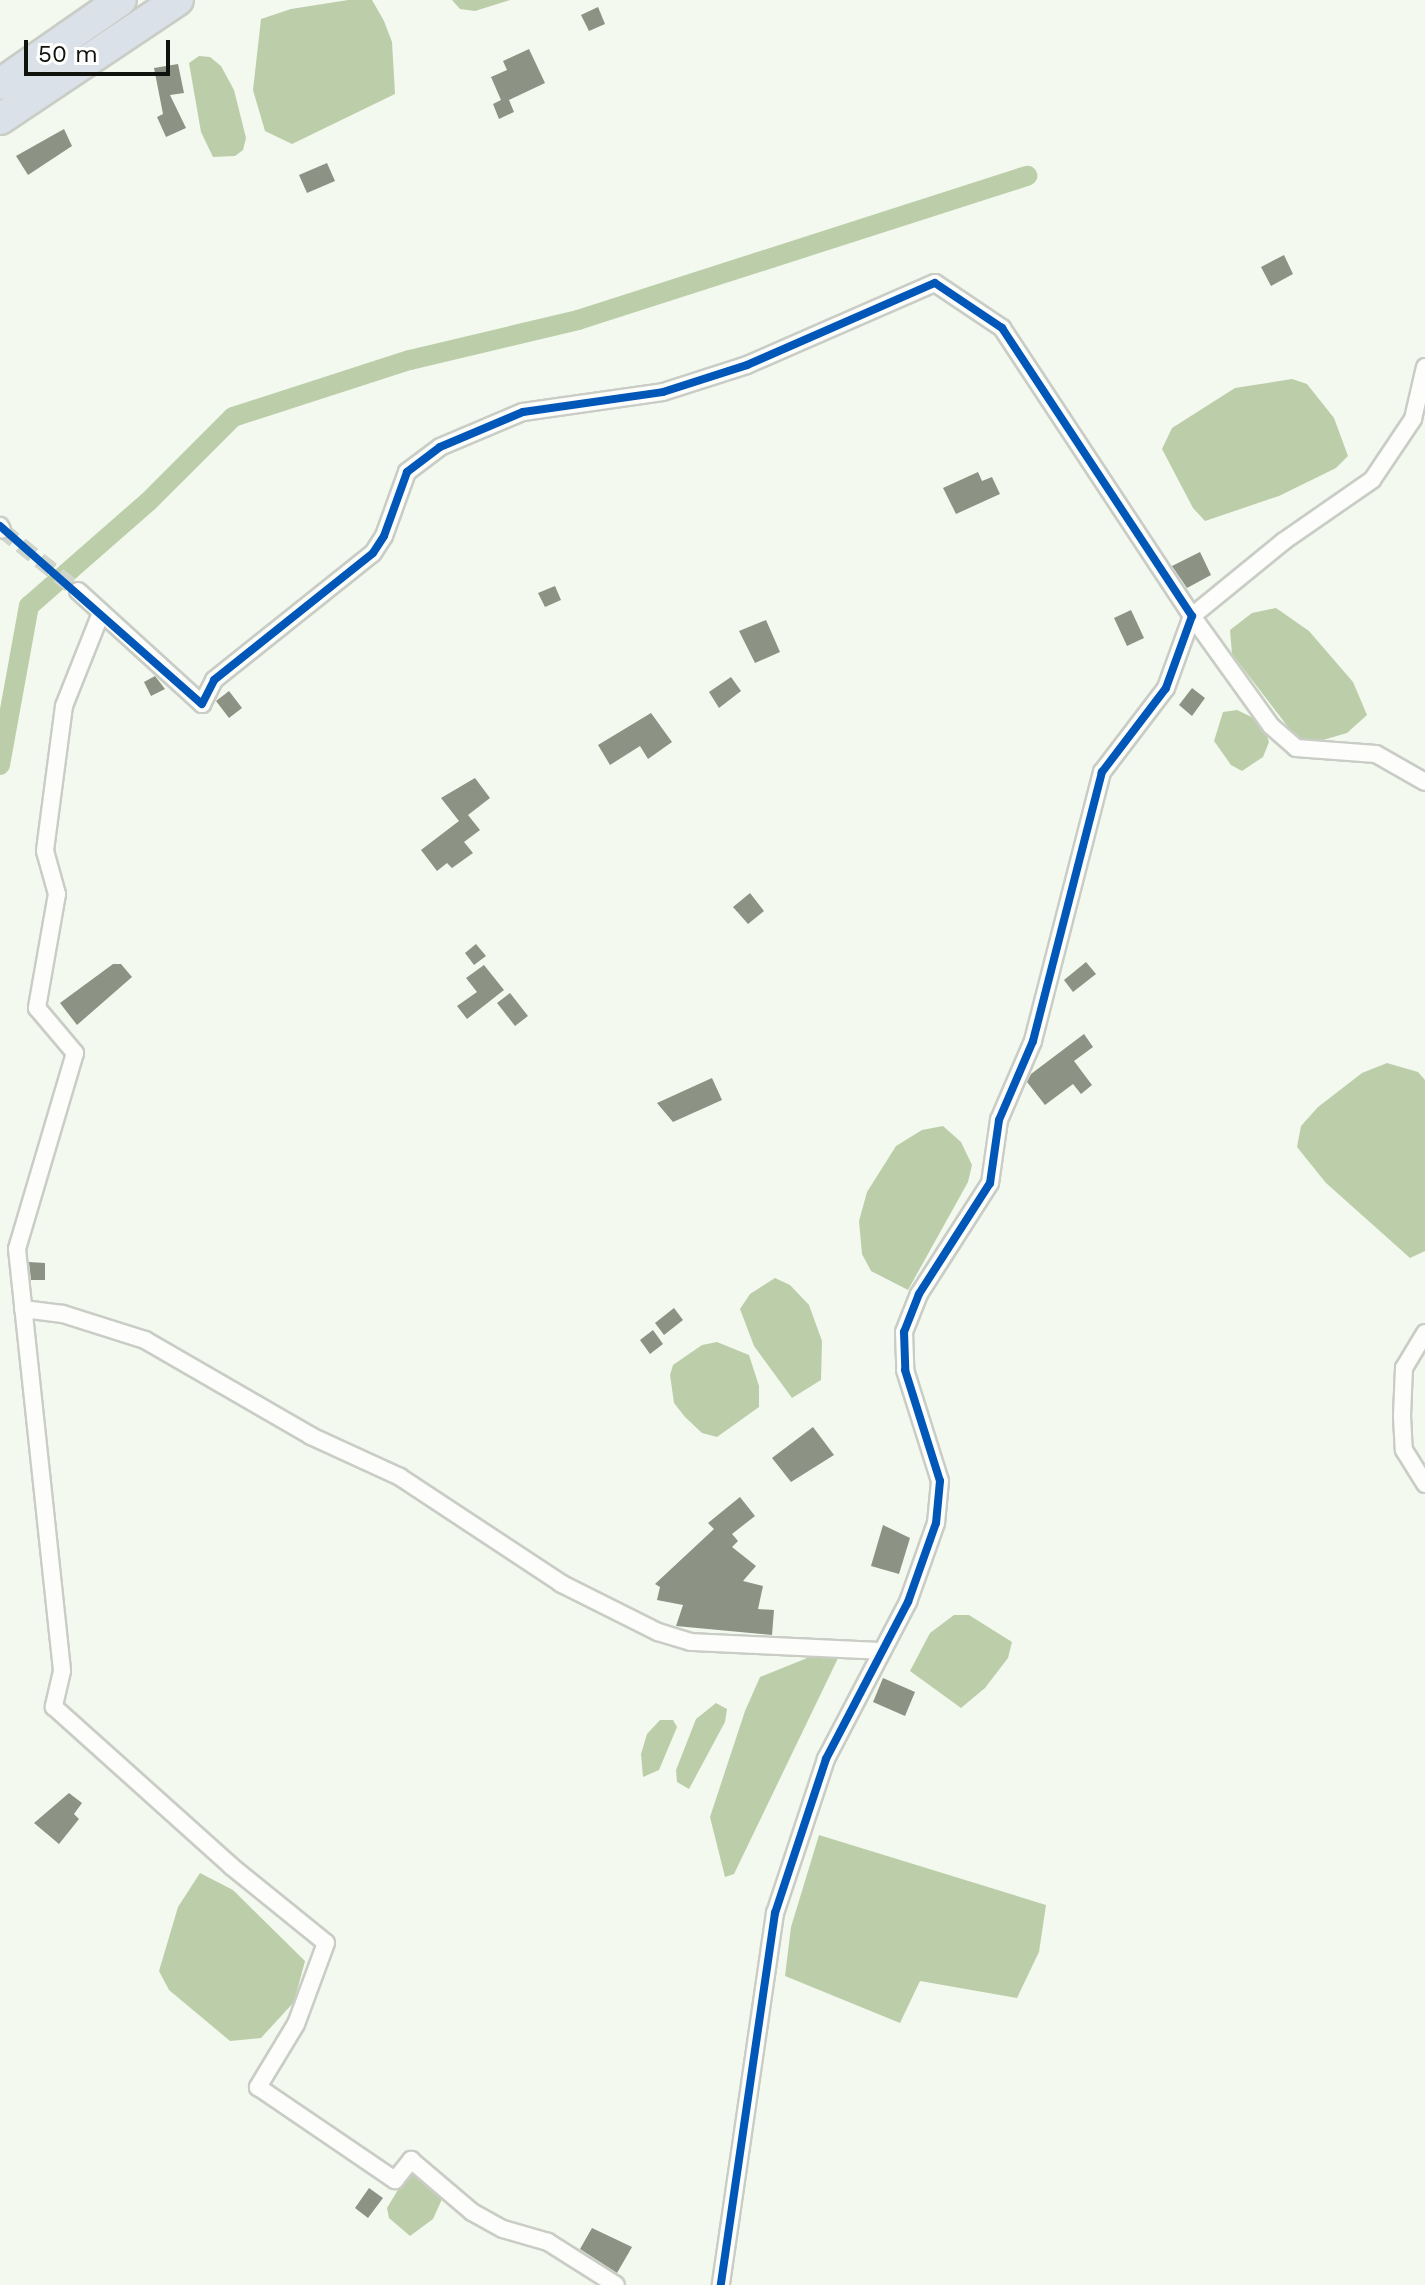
<!DOCTYPE html>
<html>
<head>
<meta charset="utf-8">
<style>
  body { margin:0 }
  #map { position:relative; width:1425px; height:2285px; overflow:hidden; background:#f3f9ee; font-family:"Work Sans",sans-serif }
  div>[style] { position:absolute }
  [style*='--x'] { left:calc(var(--x)*1px); top:calc(var(--y)*1px); width:calc(var(--w)*1px); rotate:calc(var(--a)*1deg) }
  .water>* { inset:0; background:#bccea9 }
  .canal>* { height:20px; margin:-10px; padding:0 10px; transform-origin:10px; border-radius:10px; background:#bccea9 }
  .building>* { inset:0; background:#8c9284 }
  .street-tunnel>* { height:16px; margin-top:-8px; transform-origin:0; background:repeating-linear-gradient(90deg,#d1d6cc 0 16px,transparent 0 24px) }
  .roads { filter:drop-shadow(2px 0 #c9cdc5) drop-shadow(-2px 0 #c9cdc5) drop-shadow(0 2px #c9cdc5) drop-shadow(0 -2px #c9cdc5) }
  .street>* { height:16px; margin:-8px; padding:0 8px; transform-origin:8px; border-radius:8px; background:#fdfefc }
  .highway>* { height:30px; margin:-15px; padding:0 15px; transform-origin:15px; border-radius:15px; background:#dbe1e8 }
  .cycleway>* { height:8px; margin:-4px; padding:0 4px; transform-origin:4px; border-radius:4px; background:#0057b8 }
  span { translate:-50% -50%; white-space:nowrap; text-align:center; line-height:1.15; -webkit-text-stroke:8px #fff; paint-order:stroke }
  .scale { position:absolute; left:24px; top:40px; width:146px; height:36px; box-sizing:border-box; border:4px solid #10130c; border-top:0; padding-left:10px; font-size:24px; line-height:28px; white-space:nowrap; color:#10130c; -webkit-text-stroke:6px #fff; paint-order:stroke }
</style>
</head>
<body>
<div id="map">
  <div class="water">
    <i style="clip-path:polygon(348px 0,372px 0,384px 21px,392px 42px,395px 94px,292px 144px,265px 131px,253px 90px,261px 19px,291px 9px)"></i>
    <i style="clip-path:polygon(452px 0,510px 0,475px 11px,460px 9px)"></i>
    <i style="clip-path:polygon(199px 56px,210px 57px,221px 66px,234px 90px,246px 138px,243px 150px,235px 156px,213px 157px,201px 132px,189px 63px)"></i>
    <i style="clip-path:polygon(1292px 379px,1307px 384px,1334px 418px,1348px 456px,1336px 468px,1279px 496px,1205px 521px,1193px 508px,1162px 449px,1172px 428px,1235px 388px)"></i>
    <i style="clip-path:polygon(1276px 608px,1309px 631px,1353px 682px,1367px 715px,1347px 733px,1313px 743px,1295px 736px,1232px 654px,1230px 630px,1252px 613px)"></i>
    <i style="clip-path:polygon(1237px 710px,1262px 722px,1269px 742px,1263px 757px,1242px 771px,1231px 765px,1214px 741px,1223px 712px)"></i>
    <i style="clip-path:polygon(1387px 1063px,1418px 1072px,1425px 1080px,1425px 1251px,1410px 1258px,1326px 1183px,1297px 1147px,1301px 1126px,1318px 1107px,1362px 1073px)"></i>
    <i style="clip-path:polygon(943px 1126px,961px 1142px,972px 1165px,968px 1182px,908px 1290px,871px 1271px,862px 1254px,859px 1221px,867px 1192px,896px 1146px,922px 1130px)"></i>
    <i style="clip-path:polygon(775px 1278px,790px 1285px,809px 1305px,822px 1341px,821px 1380px,792px 1398px,754px 1346px,740px 1309px,750px 1294px)"></i>
    <i style="clip-path:polygon(717px 1342px,749px 1355px,759px 1386px,759px 1407px,717px 1437px,702px 1433px,685px 1417px,674px 1403px,670px 1375px,673px 1365px,702px 1345px)"></i>
    <i style="clip-path:polygon(954px 1615px,969px 1615px,1012px 1642px,1008px 1658px,985px 1688px,961px 1708px,910px 1671px,930px 1633px)"></i>
    <i style="clip-path:polygon(822px 1652px,841px 1652px,734px 1874px,725px 1877px,710px 1817px,745px 1711px,760px 1677px)"></i>
    <i style="clip-path:polygon(716px 1703px,727px 1709px,725px 1722px,689px 1789px,677px 1782px,676px 1770px,696px 1719px)"></i>
    <i style="clip-path:polygon(660px 1720px,673px 1720px,677px 1727px,659px 1770px,643px 1777px,641px 1754px,647px 1734px)"></i>
    <i style="clip-path:polygon(819px 1835px,1046px 1905px,1039px 1952px,1017px 1998px,920px 1981px,900px 2023px,785px 1976px,791px 1927px)"></i>
    <i style="clip-path:polygon(200px 1873px,233px 1890px,305px 1961px,294px 2002px,261px 2038px,230px 2041px,169px 1990px,159px 1971px,178px 1907px)"></i>
    <i style="clip-path:polygon(415px 2173px,443px 2197px,433px 2219px,410px 2236px,389px 2218px,387px 2208px,407px 2175px)"></i>
  </div>
  <div class="canal">
    <i style="--x:0;--y:765;--w:162;--a:-79.7"></i>
    <i style="--x:29;--y:606;--w:158;--a:-41.2"></i>
    <i style="--x:148;--y:502;--w:120;--a:-45"></i>
    <i style="--x:233;--y:417;--w:186;--a:-17.9"></i>
    <i style="--x:410;--y:360;--w:173;--a:-13.4"></i>
    <i style="--x:578;--y:320;--w:472;--a:-17.8"></i>
  </div>
  <div class="building">
    <i style="clip-path:polygon(598px 7px,605px 24px,589px 31px,581px 15px)"></i>
    <i style="clip-path:polygon(529px 49px,545px 83px,509px 100px,514px 112px,499px 119px,493px 104px,501px 100px,491px 77px,507px 70px,503px 61px)"></i>
    <i style="clip-path:polygon(178px 64px,184px 93px,170px 95px,186px 128px,166px 137px,157px 117px,163px 114px,154px 68px)"></i>
    <i style="clip-path:polygon(64px 129px,72px 146px,28px 175px,16px 156px)"></i>
    <i style="clip-path:polygon(327px 163px,335px 181px,307px 193px,299px 175px)"></i>
    <i style="clip-path:polygon(1284px 255px,1293px 274px,1271px 286px,1261px 267px)"></i>
    <i style="clip-path:polygon(978px 472px,982px 481px,992px 477px,1000px 494px,956px 514px,943px 488px)"></i>
    <i style="clip-path:polygon(1200px 552px,1211px 575px,1187px 588px,1172px 566px)"></i>
    <i style="clip-path:polygon(555px 586px,561px 600px,545px 607px,538px 593px)"></i>
    <i style="clip-path:polygon(1131px 610px,1144px 638px,1127px 646px,1114px 618px)"></i>
    <i style="clip-path:polygon(766px 620px,780px 652px,755px 663px,739px 631px)"></i>
    <i style="clip-path:polygon(155px 676px,165px 689px,151px 696px,144px 682px)"></i>
    <i style="clip-path:polygon(731px 677px,741px 691px,719px 708px,709px 692px)"></i>
    <i style="clip-path:polygon(1192px 688px,1205px 698px,1192px 716px,1179px 705px)"></i>
    <i style="clip-path:polygon(229px 691px,242px 708px,229px 718px,216px 701px)"></i>
    <i style="clip-path:polygon(651px 713px,672px 742px,648px 759px,640px 746px,610px 765px,598px 745px)"></i>
    <i style="clip-path:polygon(475px 778px,490px 798px,468px 815px,480px 830px,464px 842px,473px 853px,452px 868px,447px 863px,437px 871px,421px 850px,459px 821px,441px 798px)"></i>
    <i style="clip-path:polygon(750px 893px,764px 911px,748px 924px,733px 907px)"></i>
    <i style="clip-path:polygon(476px 944px,486px 956px,474px 965px,465px 953px)"></i>
    <i style="clip-path:polygon(1086px 962px,1096px 974px,1073px 992px,1064px 980px)"></i>
    <i style="clip-path:polygon(113px 964px,121px 964px,132px 977px,77px 1025px,60px 1003px)"></i>
    <i style="clip-path:polygon(484px 965px,504px 990px,467px 1019px,457px 1006px,477px 992px,466px 978px)"></i>
    <i style="clip-path:polygon(510px 993px,528px 1016px,515px 1026px,497px 1003px)"></i>
    <i style="clip-path:polygon(1084px 1034px,1093px 1047px,1074px 1061px,1092px 1085px,1081px 1094px,1073px 1084px,1045px 1105px,1027px 1082px,1031px 1074px)"></i>
    <i style="clip-path:polygon(712px 1078px,722px 1100px,673px 1122px,657px 1103px)"></i>
    <i style="clip-path:polygon(29px 1262px,45px 1263px,45px 1280px,31px 1280px)"></i>
    <i style="clip-path:polygon(674px 1308px,683px 1320px,664px 1335px,655px 1323px)"></i>
    <i style="clip-path:polygon(653px 1330px,663px 1344px,650px 1354px,640px 1340px)"></i>
    <i style="clip-path:polygon(813px 1427px,834px 1455px,791px 1482px,772px 1458px)"></i>
    <i style="clip-path:polygon(740px 1497px,755px 1516px,732px 1534px,738px 1541px,732px 1547px,756px 1566px,743px 1581px,763px 1586px,758px 1609px,774px 1610px,772px 1635px,676px 1626px,683px 1605px,657px 1600px,660px 1587px,655px 1584px,714px 1529px,708px 1523px)"></i>
    <i style="clip-path:polygon(883px 1525px,910px 1538px,899px 1574px,871px 1566px)"></i>
    <i style="clip-path:polygon(883px 1678px,915px 1692px,905px 1716px,873px 1702px)"></i>
    <i style="clip-path:polygon(69px 1793px,82px 1803px,74px 1814px,79px 1819px,59px 1844px,34px 1823px)"></i>
    <i style="clip-path:polygon(369px 2188px,383px 2198px,368px 2218px,355px 2208px)"></i>
    <i style="clip-path:polygon(592px 2228px,632px 2247px,617px 2273px,580px 2249px)"></i>
  </div>
  <div class="street-tunnel">
    <i style="--x:2;--y:530;--w:97;--a:38.8"></i>
  </div>
  <div class="roads">
    <div class="street">
      <i style="--x:1425;--y:367;--w:53;--a:103"></i>
      <i style="--x:1413;--y:419;--w:73;--a:123.9"></i>
      <i style="--x:1372;--y:480;--w:107;--a:145.3"></i>
      <i style="--x:1284;--y:541;--w:119;--a:140.8"></i>
      <i style="--x:1192;--y:616;--w:135;--a:54.3"></i>
      <i style="--x:1271;--y:726;--w:33;--a:41"></i>
      <i style="--x:1296;--y:748;--w:80;--a:4.3"></i>
      <i style="--x:1376;--y:754;--w:56;--a:29.7"></i>
      <i style="--x:0;--y:526;--w:4;--a:63"></i>
      <i style="--x:78;--y:591;--w:168;--a:42.3"></i>
      <i style="--x:202;--y:704;--w:27;--a:-63"></i>
      <i style="--x:214;--y:680;--w:203;--a:-38.6"></i>
      <i style="--x:373;--y:553;--w:20;--a:-57"></i>
      <i style="--x:384;--y:536;--w:68;--a:-70.2"></i>
      <i style="--x:407;--y:472;--w:41;--a:-37.1"></i>
      <i style="--x:440;--y:447;--w:90;--a:-22.9"></i>
      <i style="--x:523;--y:412;--w:141;--a:-8.1"></i>
      <i style="--x:663;--y:392;--w:88;--a:-17.8"></i>
      <i style="--x:747;--y:365;--w:205;--a:-23.6"></i>
      <i style="--x:935;--y:283;--w:81;--a:33.9"></i>
      <i style="--x:1002;--y:328;--w:345;--a:56.6"></i>
      <i style="--x:1192;--y:616;--w:77;--a:109.9"></i>
      <i style="--x:1166;--y:688;--w:106;--a:127.3"></i>
      <i style="--x:1102;--y:772;--w:278;--a:104.4"></i>
      <i style="--x:1033;--y:1041;--w:86;--a:113.3"></i>
      <i style="--x:999;--y:1120;--w:64;--a:98.1"></i>
      <i style="--x:990;--y:1183;--w:132;--a:122.6"></i>
      <i style="--x:919;--y:1294;--w:41;--a:111.5"></i>
      <i style="--x:904;--y:1332;--w:38;--a:88"></i>
      <i style="--x:905;--y:1370;--w:116;--a:72.5"></i>
      <i style="--x:940;--y:1481;--w:42;--a:95.4"></i>
      <i style="--x:936;--y:1523;--w:84;--a:109.5"></i>
      <i style="--x:908;--y:1602;--w:177;--a:117.6"></i>
      <i style="--x:826;--y:1759;--w:162;--a:108.3"></i>
      <i style="--x:775;--y:1913;--w:376;--a:98.3"></i>
      <i style="--x:101;--y:613;--w:100;--a:111.7"></i>
      <i style="--x:64;--y:706;--w:146;--a:97.5"></i>
      <i style="--x:45;--y:851;--w:45;--a:74.4"></i>
      <i style="--x:57;--y:894;--w:116;--a:100"></i>
      <i style="--x:37;--y:1008;--w:59;--a:49.8"></i>
      <i style="--x:75;--y:1053;--w:204;--a:106.5"></i>
      <i style="--x:17;--y:1249;--w:424;--a:83.9"></i>
      <i style="--x:62;--y:1671;--w:37;--a:103"></i>
      <i style="--x:54;--y:1707;--w:238;--a:41.9"></i>
      <i style="--x:231;--y:1866;--w:122;--a:39"></i>
      <i style="--x:326;--y:1943;--w:86;--a:110.3"></i>
      <i style="--x:296;--y:2024;--w:74;--a:121.1"></i>
      <i style="--x:258;--y:2087;--w:166;--a:34.2"></i>
      <i style="--x:395;--y:2180;--w:26;--a:-51"></i>
      <i style="--x:411;--y:2160;--w:80;--a:40.4"></i>
      <i style="--x:472;--y:2212;--w:35;--a:29"></i>
      <i style="--x:503;--y:2229;--w:47;--a:16.1"></i>
      <i style="--x:548;--y:2242;--w:80;--a:32.3"></i>
      <i style="--x:23;--y:1309;--w:40;--a:7.1"></i>
      <i style="--x:63;--y:1314;--w:86;--a:17.6"></i>
      <i style="--x:145;--y:1340;--w:192;--a:30"></i>
      <i style="--x:311;--y:1436;--w:98;--a:24.7"></i>
      <i style="--x:400;--y:1477;--w:194;--a:33.4"></i>
      <i style="--x:1425;--y:1333;--w:41;--a:121"></i>
      <i style="--x:1404;--y:1368;--w:48;--a:92.4"></i>
      <i style="--x:1402;--y:1416;--w:34;--a:87"></i>
      <i style="--x:1404;--y:1450;--w:40;--a:58"></i>
      <i style="--x:560;--y:1583;--w:110;--a:26.6"></i>
      <i style="--x:658;--y:1632;--w:34;--a:17"></i>
      <i style="--x:691;--y:1642;--w:191;--a:2.7"></i>
    </div>
    <div class="highway">
      <i style="--x:0;--y:84;--w:147;--a:-34.8"></i>
      <i style="--x:0;--y:119;--w:214;--a:-33.8"></i>
    </div>
  </div>
  <div class="cycleway">
    <i style="--x:0;--y:526;--w:269;--a:41.4"></i>
    <i style="--x:202;--y:704;--w:27;--a:-63"></i>
    <i style="--x:214;--y:680;--w:203;--a:-38.6"></i>
    <i style="--x:373;--y:553;--w:20;--a:-57"></i>
    <i style="--x:384;--y:536;--w:68;--a:-70.2"></i>
    <i style="--x:407;--y:472;--w:41;--a:-37.1"></i>
    <i style="--x:440;--y:447;--w:90;--a:-22.9"></i>
    <i style="--x:523;--y:412;--w:141;--a:-8.1"></i>
    <i style="--x:663;--y:392;--w:88;--a:-17.8"></i>
    <i style="--x:747;--y:365;--w:205;--a:-23.6"></i>
    <i style="--x:935;--y:283;--w:81;--a:33.9"></i>
    <i style="--x:1002;--y:328;--w:345;--a:56.6"></i>
    <i style="--x:1192;--y:616;--w:77;--a:109.9"></i>
    <i style="--x:1166;--y:688;--w:106;--a:127.3"></i>
    <i style="--x:1102;--y:772;--w:278;--a:104.4"></i>
    <i style="--x:1033;--y:1041;--w:86;--a:113.3"></i>
    <i style="--x:999;--y:1120;--w:64;--a:98.1"></i>
    <i style="--x:990;--y:1183;--w:132;--a:122.6"></i>
    <i style="--x:919;--y:1294;--w:41;--a:111.5"></i>
    <i style="--x:904;--y:1332;--w:38;--a:88"></i>
    <i style="--x:905;--y:1370;--w:116;--a:72.5"></i>
    <i style="--x:940;--y:1481;--w:42;--a:95.4"></i>
    <i style="--x:936;--y:1523;--w:84;--a:109.5"></i>
    <i style="--x:908;--y:1602;--w:177;--a:117.6"></i>
    <i style="--x:826;--y:1759;--w:162;--a:108.3"></i>
    <i style="--x:775;--y:1913;--w:376;--a:98.3"></i>
  </div>
  <div class="scale">50 m</div>
</div>
</body>
</html>
